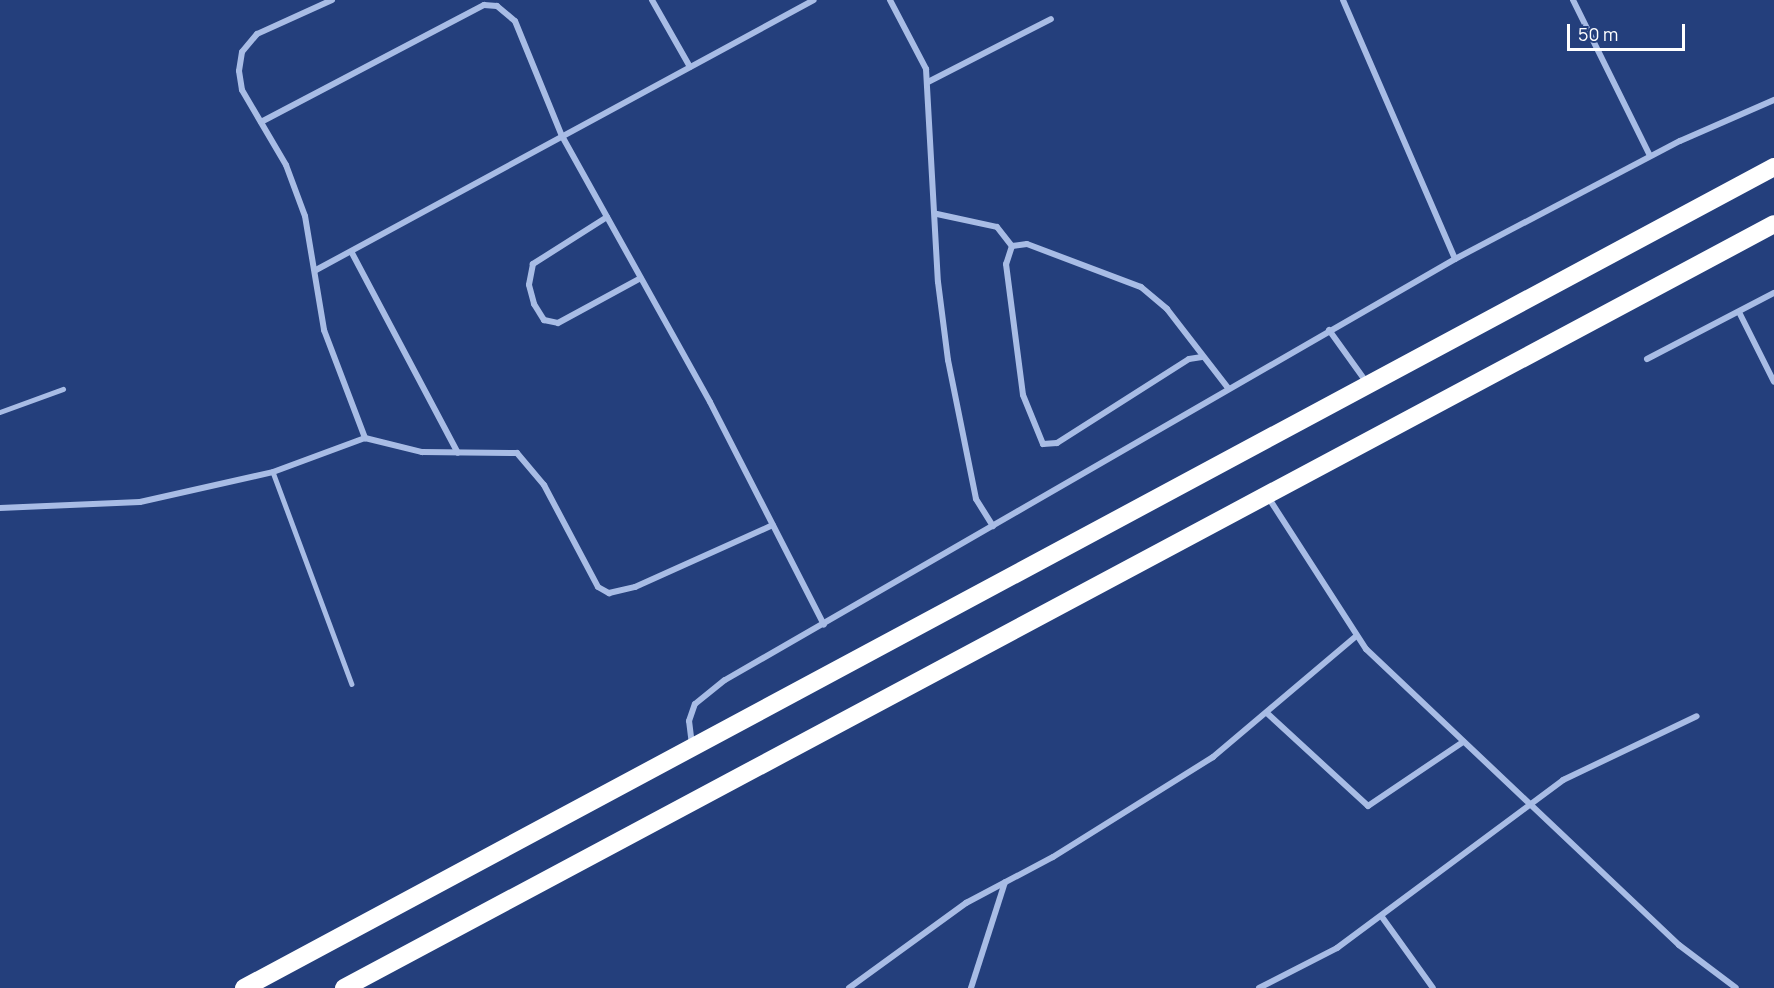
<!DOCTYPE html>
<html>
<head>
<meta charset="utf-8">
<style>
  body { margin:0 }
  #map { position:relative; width:1774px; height:988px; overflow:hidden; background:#243f7c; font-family:Manrope,sans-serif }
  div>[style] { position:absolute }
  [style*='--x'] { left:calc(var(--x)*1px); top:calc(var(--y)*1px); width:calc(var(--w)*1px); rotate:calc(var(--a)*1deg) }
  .lane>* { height:4.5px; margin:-2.25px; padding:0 2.25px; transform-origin:2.25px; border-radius:2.25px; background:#a8bce5 }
  .street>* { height:6px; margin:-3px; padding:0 3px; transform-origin:3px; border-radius:3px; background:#a8bce5 }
  .highway>* { height:18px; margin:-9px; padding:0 9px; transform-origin:9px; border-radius:9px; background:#fff }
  span { translate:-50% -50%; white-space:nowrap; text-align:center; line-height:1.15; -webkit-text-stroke:5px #243f7c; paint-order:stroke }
  .scale { position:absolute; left:1567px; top:24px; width:118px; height:27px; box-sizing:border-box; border:3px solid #fff; border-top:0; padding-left:8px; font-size:18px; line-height:21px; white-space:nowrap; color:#fff; -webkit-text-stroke:4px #243f7c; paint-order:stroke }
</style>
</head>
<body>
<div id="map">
  <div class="lane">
    <i style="--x:0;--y:412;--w:67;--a:-20.1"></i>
    <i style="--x:273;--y:472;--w:226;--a:69.6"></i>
  </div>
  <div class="street">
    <i style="--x:332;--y:0;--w:82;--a:155.6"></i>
    <i style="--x:257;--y:34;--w:23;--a:130"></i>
    <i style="--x:242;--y:52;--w:19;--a:99"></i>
    <i style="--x:239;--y:71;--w:19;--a:81"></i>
    <i style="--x:242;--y:90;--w:87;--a:59.6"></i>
    <i style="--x:286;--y:165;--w:54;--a:69.6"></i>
    <i style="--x:305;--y:216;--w:116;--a:80.5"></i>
    <i style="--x:324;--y:330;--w:116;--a:69.2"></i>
    <i style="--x:652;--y:0;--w:77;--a:60.4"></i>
    <i style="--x:890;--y:0;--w:78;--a:62.4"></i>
    <i style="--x:926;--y:69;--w:213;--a:86.8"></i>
    <i style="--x:938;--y:282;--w:79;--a:82.7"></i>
    <i style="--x:948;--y:360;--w:142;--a:78.6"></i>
    <i style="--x:976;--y:499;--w:32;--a:58"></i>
    <i style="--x:1343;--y:0;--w:282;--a:66.6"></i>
    <i style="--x:1573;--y:0;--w:174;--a:63.7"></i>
    <i style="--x:928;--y:82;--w:138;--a:-27.1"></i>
    <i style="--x:261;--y:122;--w:252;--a:-27.7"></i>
    <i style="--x:484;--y:5;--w:13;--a:4"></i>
    <i style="--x:497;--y:6;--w:23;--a:40"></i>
    <i style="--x:515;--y:21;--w:124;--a:67.8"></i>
    <i style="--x:562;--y:136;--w:304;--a:60.9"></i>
    <i style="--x:710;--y:402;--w:250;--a:62.9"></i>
    <i style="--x:937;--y:214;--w:61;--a:12.2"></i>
    <i style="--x:997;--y:227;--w:24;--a:52"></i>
    <i style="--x:607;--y:217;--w:88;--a:147.6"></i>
    <i style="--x:533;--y:264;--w:21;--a:101"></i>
    <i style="--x:529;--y:285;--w:20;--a:75"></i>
    <i style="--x:534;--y:304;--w:19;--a:58"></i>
    <i style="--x:544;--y:320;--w:14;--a:12"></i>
    <i style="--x:558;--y:323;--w:94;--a:-28.5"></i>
    <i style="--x:1012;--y:246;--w:19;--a:108"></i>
    <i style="--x:1006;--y:264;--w:132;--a:82.6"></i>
    <i style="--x:1023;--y:395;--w:53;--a:67.8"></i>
    <i style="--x:1043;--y:444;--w:14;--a:-4"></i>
    <i style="--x:1057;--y:443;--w:156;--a:-32.5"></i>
    <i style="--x:1189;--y:359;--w:13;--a:-9"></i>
    <i style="--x:1012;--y:246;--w:15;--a:-8"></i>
    <i style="--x:1027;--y:244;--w:122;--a:20.7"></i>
    <i style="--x:1141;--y:287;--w:34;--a:40"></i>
    <i style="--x:1167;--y:309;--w:100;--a:52.3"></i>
    <i style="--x:352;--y:253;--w:226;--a:62.1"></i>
    <i style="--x:316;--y:270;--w:566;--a:-28.47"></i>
    <i style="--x:1739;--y:312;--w:78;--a:63.4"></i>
    <i style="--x:1329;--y:330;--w:65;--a:54.4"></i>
    <i style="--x:1647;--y:359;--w:143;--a:-27.5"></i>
    <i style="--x:1268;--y:497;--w:181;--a:57.2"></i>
    <i style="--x:1366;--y:649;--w:431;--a:43.4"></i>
    <i style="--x:1679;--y:945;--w:71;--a:37"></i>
    <i style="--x:0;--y:508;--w:140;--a:-2.5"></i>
    <i style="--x:140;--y:502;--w:136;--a:-12.7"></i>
    <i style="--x:273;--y:472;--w:98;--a:-20.3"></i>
    <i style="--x:365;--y:438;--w:59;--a:13.8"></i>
    <i style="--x:422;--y:452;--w:95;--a:0.6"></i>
    <i style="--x:517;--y:453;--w:42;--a:49.8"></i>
    <i style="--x:544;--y:485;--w:115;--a:62.1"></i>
    <i style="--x:598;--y:587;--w:13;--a:29"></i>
    <i style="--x:609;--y:593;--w:27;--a:-13"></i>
    <i style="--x:635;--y:587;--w:151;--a:-24.2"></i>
    <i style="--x:1268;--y:714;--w:136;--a:42.6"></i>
    <i style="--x:1368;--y:806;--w:115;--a:-34"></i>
    <i style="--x:692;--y:745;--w:24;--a:-97"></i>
    <i style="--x:689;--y:721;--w:18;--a:-71"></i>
    <i style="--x:695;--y:704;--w:38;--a:-39"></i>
    <i style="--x:725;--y:680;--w:843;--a:-29.97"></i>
    <i style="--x:1455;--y:259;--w:254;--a:-27.7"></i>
    <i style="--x:1680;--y:141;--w:103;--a:-23.6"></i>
    <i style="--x:1382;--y:917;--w:87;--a:54.3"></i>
    <i style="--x:849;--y:988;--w:145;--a:-36"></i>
    <i style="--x:966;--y:903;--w:98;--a:-27.9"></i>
    <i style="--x:1053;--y:857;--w:189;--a:-32"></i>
    <i style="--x:1213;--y:757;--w:186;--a:-40.2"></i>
    <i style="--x:971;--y:988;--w:111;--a:-72.2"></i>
    <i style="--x:1259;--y:988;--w:88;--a:-27.1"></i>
    <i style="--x:1337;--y:948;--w:282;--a:-36.6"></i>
    <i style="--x:1563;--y:780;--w:148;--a:-25.5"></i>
  </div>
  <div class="highway">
    <i style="--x:244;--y:988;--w:1736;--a:-28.22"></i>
    <i style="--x:344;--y:988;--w:1621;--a:-28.11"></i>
  </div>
  <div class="scale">50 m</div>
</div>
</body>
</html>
